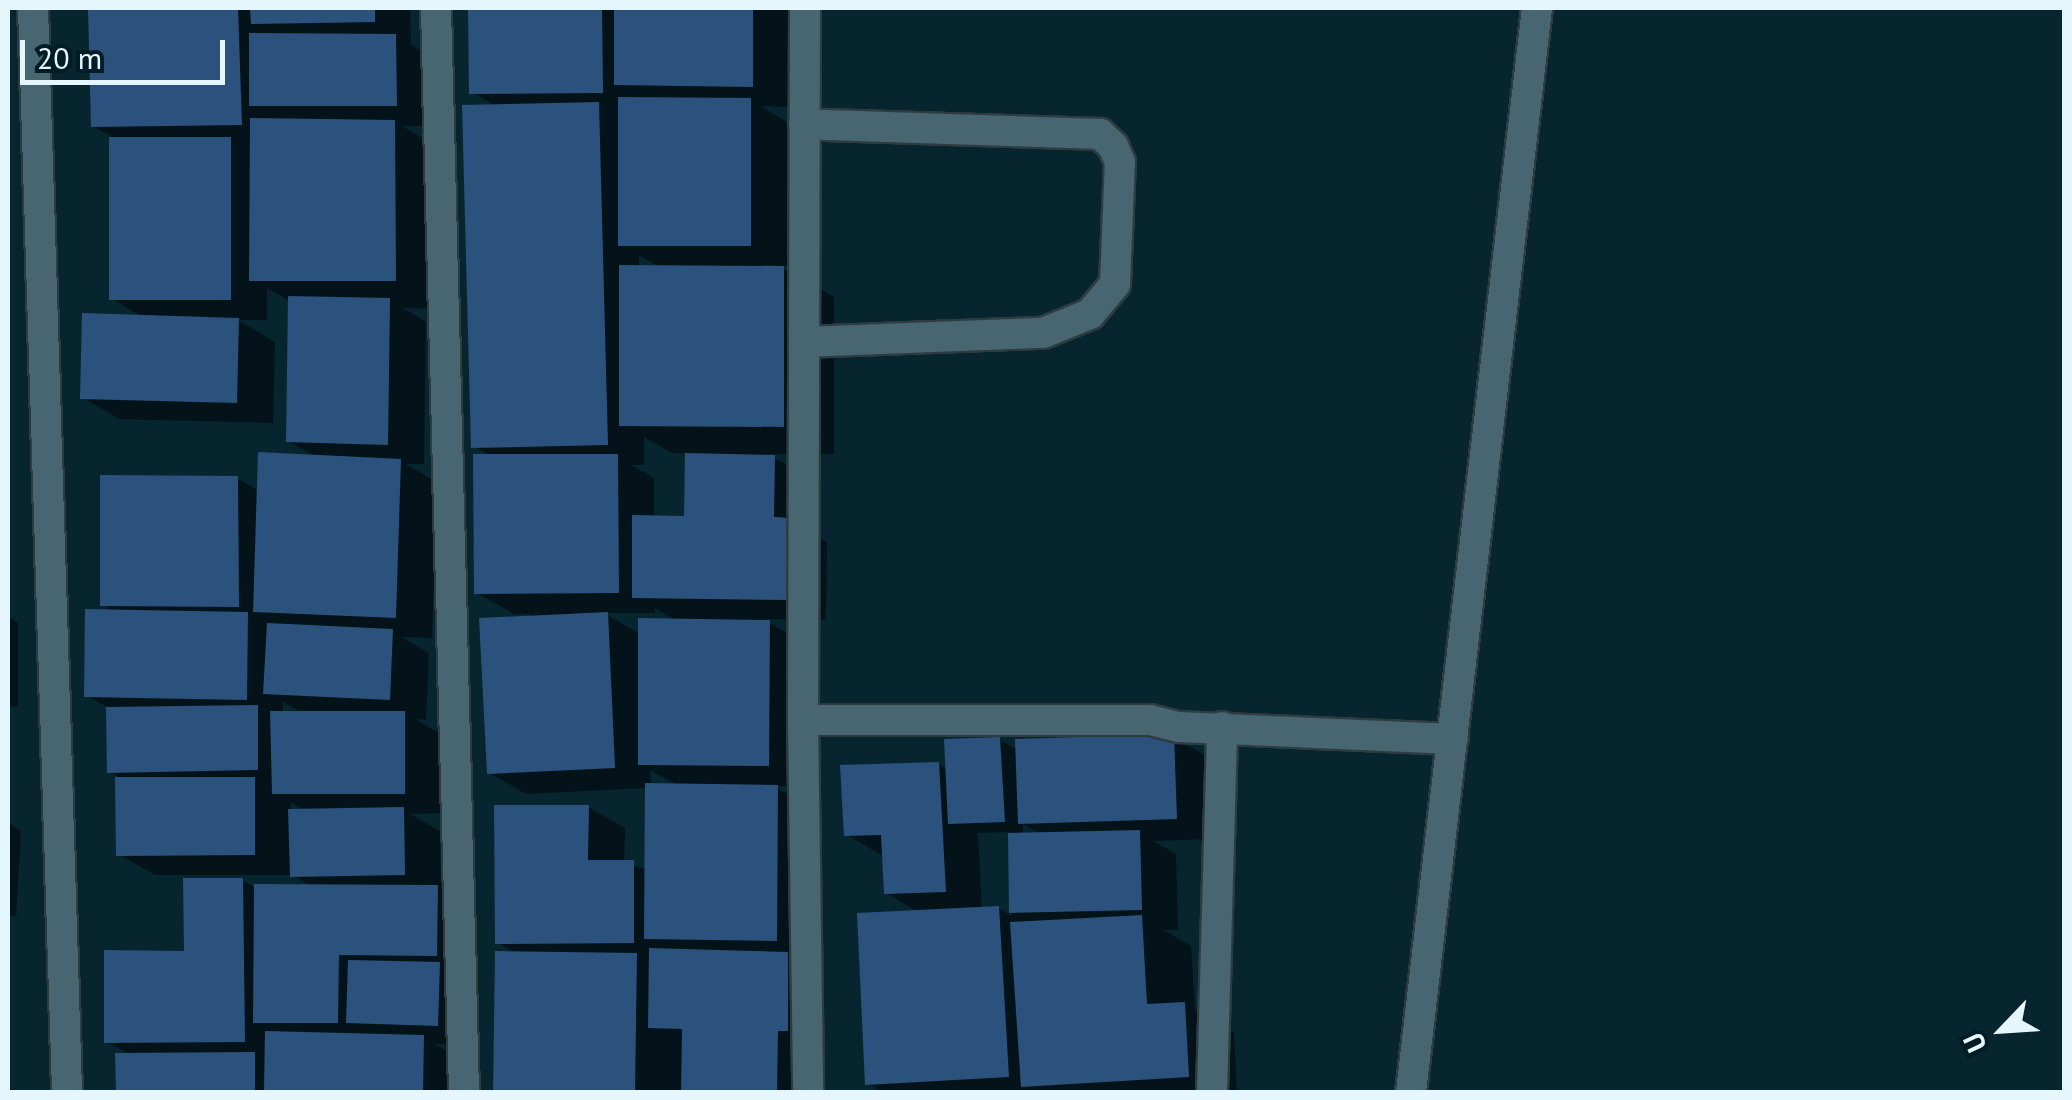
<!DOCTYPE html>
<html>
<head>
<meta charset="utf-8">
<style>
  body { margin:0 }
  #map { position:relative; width:2072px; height:1100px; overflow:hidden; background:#06252f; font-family:"PT Sans",sans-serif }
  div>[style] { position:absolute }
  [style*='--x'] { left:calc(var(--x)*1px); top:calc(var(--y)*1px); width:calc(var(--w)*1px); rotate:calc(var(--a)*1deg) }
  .shadow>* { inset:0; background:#0007 }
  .building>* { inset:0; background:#2b527c }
  .roads { filter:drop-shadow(2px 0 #2e3c42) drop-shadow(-2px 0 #2e3c42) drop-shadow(0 2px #2e3c42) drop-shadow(0 -2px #2e3c42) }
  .street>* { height:30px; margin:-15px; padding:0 15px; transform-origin:15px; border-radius:15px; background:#476671 }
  span { translate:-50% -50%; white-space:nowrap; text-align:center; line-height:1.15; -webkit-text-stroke:9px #001c25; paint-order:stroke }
  .frame { position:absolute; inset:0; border:10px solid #e5f6fc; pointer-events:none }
  .north { position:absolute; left:1952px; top:980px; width:100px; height:100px; -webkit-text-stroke:8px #001c25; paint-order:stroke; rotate:245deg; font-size:28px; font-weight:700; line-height:40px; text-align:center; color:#e5f6fc }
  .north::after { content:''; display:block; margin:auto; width:35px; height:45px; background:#e5f6fc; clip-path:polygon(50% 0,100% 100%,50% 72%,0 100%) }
  .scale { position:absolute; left:20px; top:40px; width:205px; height:45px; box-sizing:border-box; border:5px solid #e5f6fc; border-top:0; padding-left:12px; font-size:30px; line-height:35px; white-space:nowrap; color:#e5f6fc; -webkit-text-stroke:8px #001c25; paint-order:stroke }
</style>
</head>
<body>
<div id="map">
  <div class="shadow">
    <i style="clip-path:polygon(evenodd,91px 8px,410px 8px,411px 45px,432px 57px,433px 126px,402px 126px,444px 151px,445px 309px,403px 308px,426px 322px,424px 464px,405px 464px,437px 482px,432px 638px,401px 637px,429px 653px,426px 720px,415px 719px,441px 734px,441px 813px,410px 814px,440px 831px,441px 890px,474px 909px,474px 1045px,435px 1044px,460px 1059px,459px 1092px,118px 1092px,118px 1056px,131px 1055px,107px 1042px,186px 953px,242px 880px,254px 887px,312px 887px,293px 875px,155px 875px,118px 854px,117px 776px,109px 772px,109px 708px,87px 696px,114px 612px,103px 605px,237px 478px,259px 491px,318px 458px,288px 441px,290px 301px,267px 288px,267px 320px,238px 320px,275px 342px,273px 423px,119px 419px,82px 397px,144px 318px,111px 298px,111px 136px,93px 126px,91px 8px,283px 702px,302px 713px,283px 713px,283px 702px,91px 8px,291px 802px,306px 811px,291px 811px,291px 802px)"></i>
    <i style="clip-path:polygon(evenodd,470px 8px,790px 8px,790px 107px,760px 106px,787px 122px,788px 266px,779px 266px,834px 297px,834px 454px,768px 454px,811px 479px,810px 532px,827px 542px,826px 620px,763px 619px,806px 644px,805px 786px,773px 786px,814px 809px,798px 960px,824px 975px,824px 1051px,814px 1050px,813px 1092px,496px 1092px,497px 954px,518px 954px,497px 942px,588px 807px,625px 828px,624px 862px,647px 870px,647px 788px,526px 794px,489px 773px,531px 618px,531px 614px,514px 614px,477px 593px,492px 457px,473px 446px,497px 107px,472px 92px,470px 8px,639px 255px,661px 268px,639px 268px,639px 255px,470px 8px,644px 437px,672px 453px,687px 453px,686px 519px,654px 518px,654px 478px,631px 465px,644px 465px,644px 437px,470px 8px,655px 608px,677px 621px,640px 634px,604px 613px,655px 613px,655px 608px,470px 8px,650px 770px,679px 786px,651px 786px,650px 770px)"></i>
    <i style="clip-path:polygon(8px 616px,18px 623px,18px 707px,8px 706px)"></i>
    <i style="clip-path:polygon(evenodd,1173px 737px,1210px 758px,1213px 839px,1153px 841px,1176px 854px,1178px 930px,1163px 930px,1191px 946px,1195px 1010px,1234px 1033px,1237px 1092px,883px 1092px,868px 1084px,920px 913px,886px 893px,885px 857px,847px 835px,939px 764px,948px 770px,1000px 740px,1018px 750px,1173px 737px,1023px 824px,1042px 835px,1023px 835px,1023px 824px,1173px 737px,1010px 832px,1011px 916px,999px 908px,982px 909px,978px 833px,1010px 832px)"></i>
    <i style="clip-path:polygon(8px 823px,21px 831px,16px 916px,8px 915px)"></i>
  </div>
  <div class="building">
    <i style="clip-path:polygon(88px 8px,238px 8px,242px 125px,91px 127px)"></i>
    <i style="clip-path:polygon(250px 8px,375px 8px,375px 22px,251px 24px)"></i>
    <i style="clip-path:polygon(468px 8px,602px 8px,603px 93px,469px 94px)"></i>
    <i style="clip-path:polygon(614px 8px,753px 8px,753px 87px,614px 85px)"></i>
    <i style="clip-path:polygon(249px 33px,396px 34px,397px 106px,249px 106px)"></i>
    <i style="clip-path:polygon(618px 97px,751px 98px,751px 246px,618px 246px)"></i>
    <i style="clip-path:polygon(599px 102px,608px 445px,471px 448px,462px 105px)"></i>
    <i style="clip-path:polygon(250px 118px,395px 120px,396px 281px,249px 281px)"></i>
    <i style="clip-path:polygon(109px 137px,231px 137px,231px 300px,109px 300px)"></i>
    <i style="clip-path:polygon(619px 265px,784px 266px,784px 427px,619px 426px)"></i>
    <i style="clip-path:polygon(288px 296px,390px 298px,388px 445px,286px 442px)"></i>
    <i style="clip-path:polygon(82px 313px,239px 318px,237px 403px,80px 399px)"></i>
    <i style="clip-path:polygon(258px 452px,401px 459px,396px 618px,253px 612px)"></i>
    <i style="clip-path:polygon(685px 453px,775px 455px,774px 517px,791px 518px,790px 600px,632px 598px,632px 515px,684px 516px)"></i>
    <i style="clip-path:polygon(473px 454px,618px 454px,619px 593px,474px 594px)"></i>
    <i style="clip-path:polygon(100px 475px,238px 476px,239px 607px,100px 606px)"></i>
    <i style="clip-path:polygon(85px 609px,248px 612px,247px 700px,84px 697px)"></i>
    <i style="clip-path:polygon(608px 612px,615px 768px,487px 774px,479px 618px)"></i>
    <i style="clip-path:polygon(638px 618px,770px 620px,769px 766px,638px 765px)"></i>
    <i style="clip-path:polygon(267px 623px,393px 629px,390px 700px,263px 694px)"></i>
    <i style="clip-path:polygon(258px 705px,258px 770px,107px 773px,106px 707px)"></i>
    <i style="clip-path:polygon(270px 711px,405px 711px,405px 794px,272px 794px)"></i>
    <i style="clip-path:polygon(1174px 734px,1177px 819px,1018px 824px,1015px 739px)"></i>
    <i style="clip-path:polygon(1000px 737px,1005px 822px,948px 824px,944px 739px)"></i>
    <i style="clip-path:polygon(939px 762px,946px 892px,884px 894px,881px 835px,844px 836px,840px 765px)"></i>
    <i style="clip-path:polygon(115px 777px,255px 777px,255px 855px,116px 856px)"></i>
    <i style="clip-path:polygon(645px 783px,778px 785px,777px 941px,644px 939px)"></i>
    <i style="clip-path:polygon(494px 805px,589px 805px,588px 860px,634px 860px,634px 943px,495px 944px)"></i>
    <i style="clip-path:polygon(404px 807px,405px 875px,290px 877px,288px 809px)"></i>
    <i style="clip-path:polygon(1140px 830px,1142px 910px,1009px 913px,1008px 833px)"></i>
    <i style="clip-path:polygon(183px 878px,243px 878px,245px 1042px,104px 1043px,104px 950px,184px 951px)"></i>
    <i style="clip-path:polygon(254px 884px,438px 885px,437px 956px,339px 955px,338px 1023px,253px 1023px)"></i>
    <i style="clip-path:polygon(999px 906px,1009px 1077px,865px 1085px,857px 913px)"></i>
    <i style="clip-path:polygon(1142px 915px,1147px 1004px,1185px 1002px,1189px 1077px,1021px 1087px,1010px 922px)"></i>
    <i style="clip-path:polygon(649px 948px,788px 952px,788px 1031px,778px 1031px,777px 1092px,681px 1092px,682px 1029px,648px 1028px)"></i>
    <i style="clip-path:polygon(495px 951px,637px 953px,635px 1092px,493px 1092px)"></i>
    <i style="clip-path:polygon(348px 960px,440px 962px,438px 1026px,346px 1023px)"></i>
    <i style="clip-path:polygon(265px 1031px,424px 1035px,423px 1092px,264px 1092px)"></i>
    <i style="clip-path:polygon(255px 1052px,255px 1092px,116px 1092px,115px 1053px)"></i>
  </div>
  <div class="roads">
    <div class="street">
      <i style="--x:33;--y:8;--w:1085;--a:88.2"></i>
      <i style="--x:436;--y:8;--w:1084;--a:88.52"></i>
      <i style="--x:805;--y:8;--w:712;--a:90.16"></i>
      <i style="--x:803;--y:720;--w:372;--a:89.2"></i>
      <i style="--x:804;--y:342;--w:239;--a:-2.2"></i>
      <i style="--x:1043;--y:333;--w:51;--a:-22"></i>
      <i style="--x:1090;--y:314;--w:39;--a:-50"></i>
      <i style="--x:1115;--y:284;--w:122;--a:-87.7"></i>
      <i style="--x:1120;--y:162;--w:17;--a:-114"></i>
      <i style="--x:1113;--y:146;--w:18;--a:-137"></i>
      <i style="--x:1100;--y:134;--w:296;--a:-178.1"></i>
      <i style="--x:803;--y:720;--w:347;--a:0"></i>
      <i style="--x:1150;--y:720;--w:30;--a:14"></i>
      <i style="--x:1179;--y:727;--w:274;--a:2.5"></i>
      <i style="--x:1212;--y:1092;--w:365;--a:-88.4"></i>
      <i style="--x:1411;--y:1092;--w:1091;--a:-83.37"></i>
    </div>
  </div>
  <div class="frame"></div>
  <div class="north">U</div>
  <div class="scale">20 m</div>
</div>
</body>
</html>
